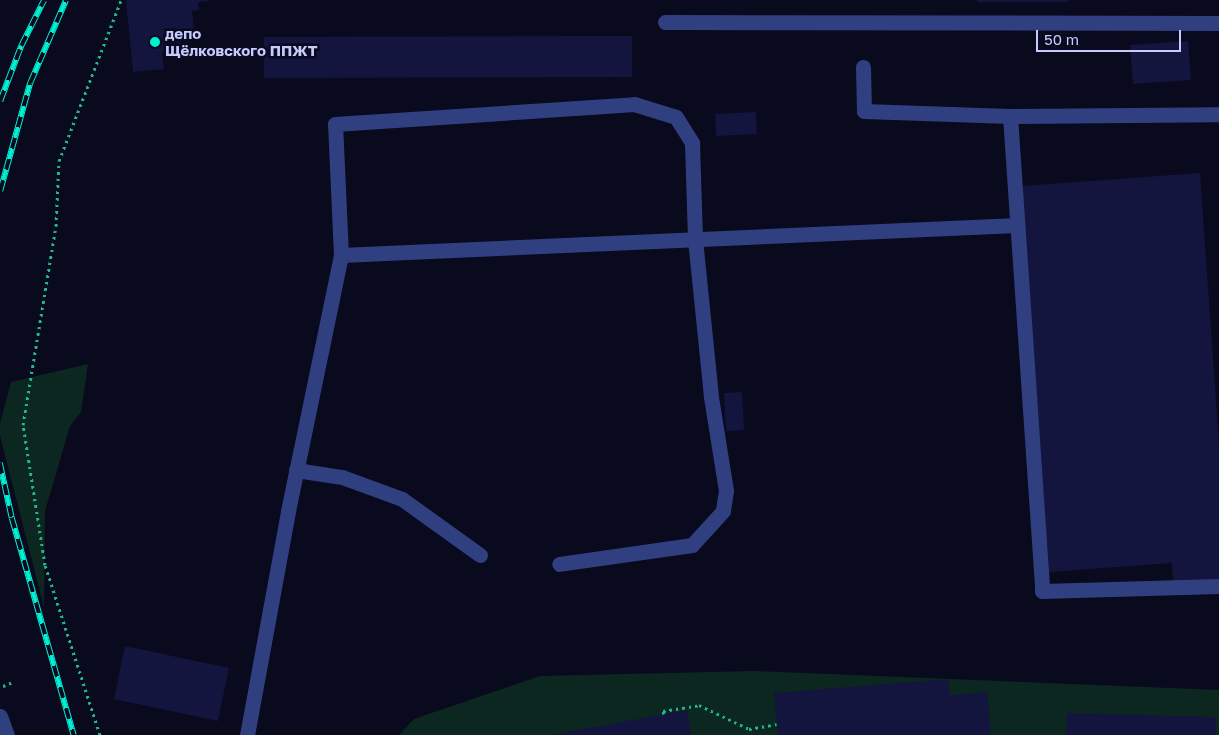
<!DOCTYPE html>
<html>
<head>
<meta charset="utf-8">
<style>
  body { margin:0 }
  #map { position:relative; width:1219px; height:735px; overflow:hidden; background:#090a1d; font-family:"Golos Text",sans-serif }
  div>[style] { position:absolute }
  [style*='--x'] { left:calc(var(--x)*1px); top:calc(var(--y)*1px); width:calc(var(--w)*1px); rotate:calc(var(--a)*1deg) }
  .green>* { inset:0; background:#0c2720 }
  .building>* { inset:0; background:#14153f }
  .path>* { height:3px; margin-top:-1.5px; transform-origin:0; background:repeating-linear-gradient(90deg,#22b68c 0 2.5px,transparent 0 6.5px) }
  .minor>* { height:15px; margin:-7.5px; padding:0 7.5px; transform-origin:7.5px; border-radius:7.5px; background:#303f80 }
  .rail>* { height:5.5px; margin-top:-2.75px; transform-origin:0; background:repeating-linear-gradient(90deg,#090a1d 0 11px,#00f0d3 0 22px); box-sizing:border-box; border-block:1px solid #00f0d3 }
  .dots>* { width:14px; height:14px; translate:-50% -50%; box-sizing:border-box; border:2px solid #090a1d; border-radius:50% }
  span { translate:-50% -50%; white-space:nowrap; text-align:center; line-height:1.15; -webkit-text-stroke:5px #090a1d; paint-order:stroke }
  .poi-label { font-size:15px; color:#c5cbff; font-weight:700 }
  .left { translate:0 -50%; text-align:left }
  .scale { position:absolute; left:1036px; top:30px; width:145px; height:22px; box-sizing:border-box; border:2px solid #c5cbff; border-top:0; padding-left:6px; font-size:15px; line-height:18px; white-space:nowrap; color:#c5cbff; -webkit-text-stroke:4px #090a1d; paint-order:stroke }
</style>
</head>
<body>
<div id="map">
  <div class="green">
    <i style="clip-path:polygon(88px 364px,81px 412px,70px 426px,45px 511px,44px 607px,0 436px,0 424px,11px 382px)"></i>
    <i style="clip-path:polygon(754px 671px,1219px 690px,1219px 735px,399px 735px,414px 719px,540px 676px)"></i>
  </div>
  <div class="building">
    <i style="clip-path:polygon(126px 0,209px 0,209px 1px,198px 2px,199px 10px,192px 11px,194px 32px,180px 33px,182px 50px,162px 52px,164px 69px,133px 72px)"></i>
    <i style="clip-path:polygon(977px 0,1068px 0,1068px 2px,977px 2px)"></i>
    <i style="clip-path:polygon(632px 36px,632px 77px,264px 78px,264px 37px)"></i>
    <i style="clip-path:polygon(1188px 41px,1191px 80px,1133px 84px,1130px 45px)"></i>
    <i style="clip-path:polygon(756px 112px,757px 134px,716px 136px,715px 114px)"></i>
    <i style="clip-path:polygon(1200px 173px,1219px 445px,1219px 579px,1173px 582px,1172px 563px,1049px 572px,1022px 186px)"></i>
    <i style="clip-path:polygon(742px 392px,744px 430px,726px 431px,724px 393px)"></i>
    <i style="clip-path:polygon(125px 646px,229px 668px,218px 721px,114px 699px)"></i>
    <i style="clip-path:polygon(948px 679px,950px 695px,987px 692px,991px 735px,778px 735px,774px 693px)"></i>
    <i style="clip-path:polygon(687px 710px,691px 735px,557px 735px,557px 734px)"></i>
    <i style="clip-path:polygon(1067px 713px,1216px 717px,1216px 735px,1066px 735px)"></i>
  </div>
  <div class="path">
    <i style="--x:3;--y:686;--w:9;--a:-21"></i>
    <i style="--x:664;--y:714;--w:3;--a:-108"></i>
    <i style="--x:663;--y:711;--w:36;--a:-9"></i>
    <i style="--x:699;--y:705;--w:55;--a:25.6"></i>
    <i style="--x:749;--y:729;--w:28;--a:-10"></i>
    <i style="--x:100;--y:735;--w:179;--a:-107.9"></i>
    <i style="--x:45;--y:565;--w:142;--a:-98.9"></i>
    <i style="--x:23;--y:425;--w:202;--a:-80.6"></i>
    <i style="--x:56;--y:226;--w:65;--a:-87.4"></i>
    <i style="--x:59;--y:161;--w:173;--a:-68.9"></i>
  </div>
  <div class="minor">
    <i style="--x:665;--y:22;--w:554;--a:0.1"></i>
    <i style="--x:863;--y:67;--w:44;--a:88.7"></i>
    <i style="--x:864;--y:111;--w:146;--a:2"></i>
    <i style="--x:1010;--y:116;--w:209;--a:-0.5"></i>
    <i style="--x:1010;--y:116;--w:476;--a:86.1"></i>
    <i style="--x:1042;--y:591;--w:177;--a:-1.6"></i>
    <i style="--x:341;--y:255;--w:677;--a:-2.54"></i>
    <i style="--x:296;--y:470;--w:47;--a:8.7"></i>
    <i style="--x:342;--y:477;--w:64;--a:20.1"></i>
    <i style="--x:402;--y:499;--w:96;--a:35.7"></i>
    <i style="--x:0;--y:716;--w:20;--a:70"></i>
    <i style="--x:247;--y:735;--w:228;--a:-79.6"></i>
    <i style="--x:288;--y:511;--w:261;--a:-78.3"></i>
    <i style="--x:341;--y:255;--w:131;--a:-92.6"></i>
    <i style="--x:335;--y:124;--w:300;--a:-3.8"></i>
    <i style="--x:634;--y:104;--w:44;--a:17.2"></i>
    <i style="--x:676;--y:117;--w:31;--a:58"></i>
    <i style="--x:692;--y:143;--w:96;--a:88.2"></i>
    <i style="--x:695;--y:239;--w:159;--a:84.2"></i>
    <i style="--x:711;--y:397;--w:95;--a:80.9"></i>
    <i style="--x:726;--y:491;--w:20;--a:99"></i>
    <i style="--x:723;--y:511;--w:46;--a:132.4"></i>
    <i style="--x:692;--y:545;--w:134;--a:171.9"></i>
  </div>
  <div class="rail">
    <i style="--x:0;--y:101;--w:59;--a:-69.1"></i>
    <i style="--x:21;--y:46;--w:51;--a:-63.4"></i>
    <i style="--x:0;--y:191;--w:112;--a:-74.5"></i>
    <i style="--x:30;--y:83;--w:90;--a:-66.6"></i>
    <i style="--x:0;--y:463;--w:56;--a:77.7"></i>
    <i style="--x:12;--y:518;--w:226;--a:74.1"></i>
  </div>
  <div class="dots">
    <i style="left:155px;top:42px;background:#00f0d3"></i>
  </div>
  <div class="poi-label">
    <span class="left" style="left:165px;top:42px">депо<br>Щёлковского ППЖТ</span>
  </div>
  <div class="scale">50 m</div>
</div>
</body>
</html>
